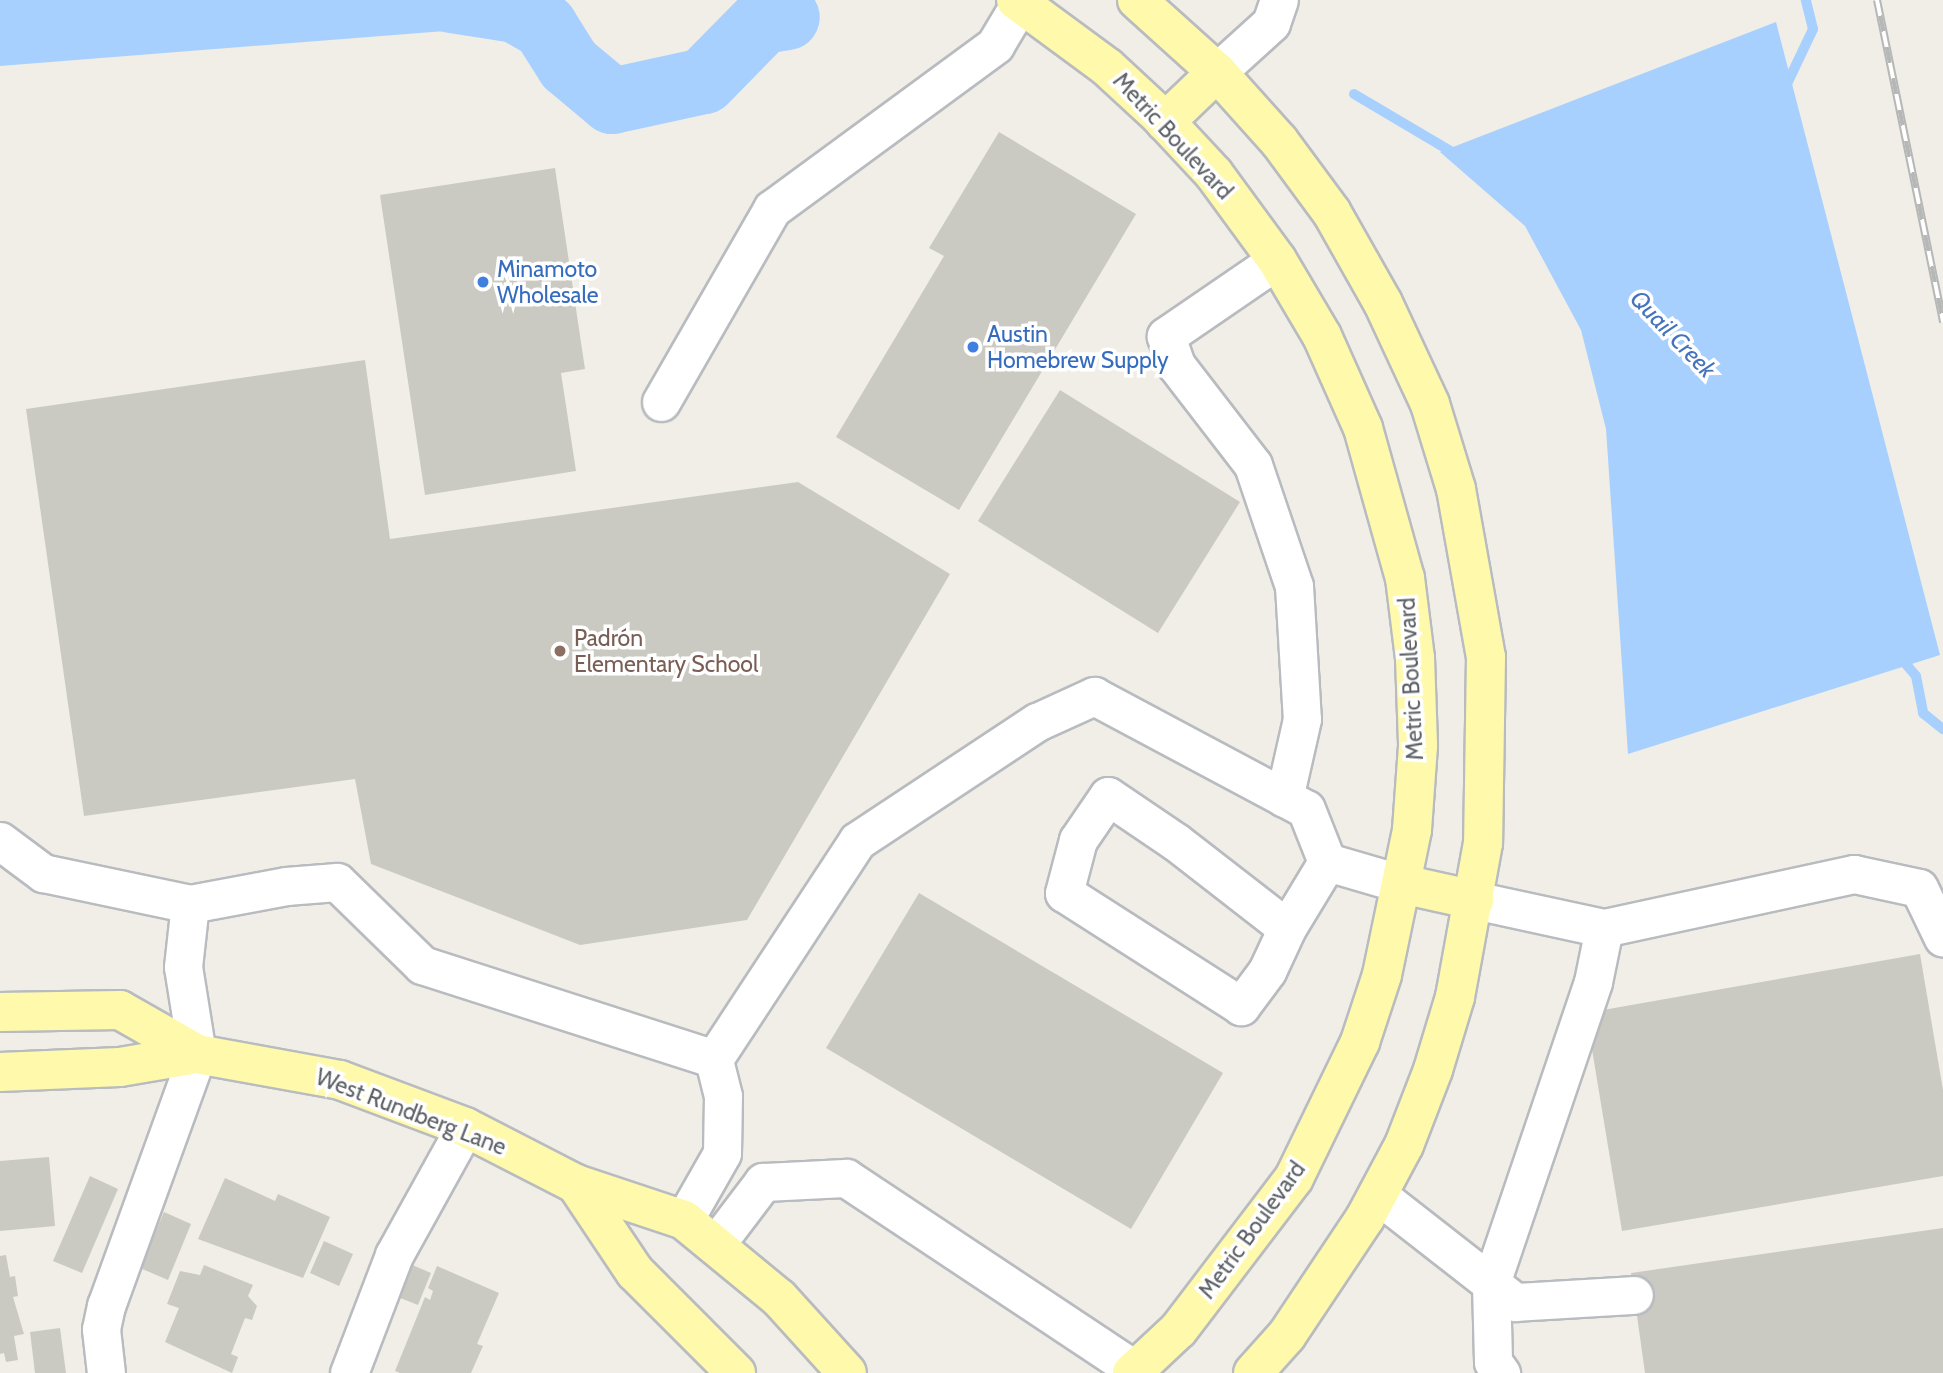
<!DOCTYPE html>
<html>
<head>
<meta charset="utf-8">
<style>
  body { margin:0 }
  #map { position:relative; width:1943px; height:1373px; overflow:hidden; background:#f0eee6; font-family:Cabin,sans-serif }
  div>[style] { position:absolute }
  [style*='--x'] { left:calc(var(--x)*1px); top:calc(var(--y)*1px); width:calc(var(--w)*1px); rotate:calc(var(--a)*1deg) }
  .water>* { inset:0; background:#a7d0ff }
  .stream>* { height:10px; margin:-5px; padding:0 5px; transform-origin:5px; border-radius:5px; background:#a7d0ff }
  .river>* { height:66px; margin:-33px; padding:0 33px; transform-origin:33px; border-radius:33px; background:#a7d0ff }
  .building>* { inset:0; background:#cbcac2 }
  .roads { filter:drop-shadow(2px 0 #b8bbbf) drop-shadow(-2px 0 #b8bbbf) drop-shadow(0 2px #b8bbbf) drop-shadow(0 -2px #b8bbbf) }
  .minor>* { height:37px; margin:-18.5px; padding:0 18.5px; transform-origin:18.5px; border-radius:18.5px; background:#fff }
  .major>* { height:38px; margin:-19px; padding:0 19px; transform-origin:19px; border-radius:19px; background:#fff9ac }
  .rail>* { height:8px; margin-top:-4px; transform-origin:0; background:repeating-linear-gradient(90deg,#fff 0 16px,#b6b7b7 0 32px); box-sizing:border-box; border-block:2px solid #b6b7b7 }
  .dots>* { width:19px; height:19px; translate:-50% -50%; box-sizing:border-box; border:4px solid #fff; border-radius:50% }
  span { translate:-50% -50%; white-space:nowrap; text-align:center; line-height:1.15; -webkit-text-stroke:7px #fff; paint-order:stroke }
  .street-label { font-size:23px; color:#5d6166 }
  .shop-label { font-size:23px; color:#366cbe }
  .left { translate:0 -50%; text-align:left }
  .education-label { font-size:23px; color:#785e54 }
  .water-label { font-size:24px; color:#4574bb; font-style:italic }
</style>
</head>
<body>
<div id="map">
  <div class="water">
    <i style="clip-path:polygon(0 0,501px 0,496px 27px,0 66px)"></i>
    <i style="clip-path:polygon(1776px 22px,1940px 655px,1628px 754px,1606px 429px,1581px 330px,1525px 226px,1440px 152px)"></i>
  </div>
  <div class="stream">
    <i style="--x:1785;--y:88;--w:65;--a:-64.6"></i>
    <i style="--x:1813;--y:29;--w:30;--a:-104"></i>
    <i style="--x:1354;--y:94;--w:120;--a:30.6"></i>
    <i style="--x:1900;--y:657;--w:25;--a:50"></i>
    <i style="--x:1916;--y:676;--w:38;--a:79"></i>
    <i style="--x:1923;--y:713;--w:26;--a:39"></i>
  </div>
  <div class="river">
    <i style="--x:451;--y:0;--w:66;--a:8.7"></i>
    <i style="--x:516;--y:10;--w:34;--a:30"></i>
    <i style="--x:545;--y:27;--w:45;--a:57.7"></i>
    <i style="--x:569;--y:65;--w:56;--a:39.9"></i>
    <i style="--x:612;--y:101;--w:94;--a:-12.3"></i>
    <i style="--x:704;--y:81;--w:84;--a:-45.5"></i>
    <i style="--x:763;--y:21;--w:24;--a:-9"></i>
  </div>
  <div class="building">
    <i style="clip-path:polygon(999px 132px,1136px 214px,959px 510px,836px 437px,944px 256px,929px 248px)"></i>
    <i style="clip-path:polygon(555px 168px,585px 369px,561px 373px,576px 471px,425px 495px,380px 195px)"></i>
    <i style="clip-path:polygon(365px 360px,390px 539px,798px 482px,950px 574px,747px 920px,580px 945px,371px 864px,355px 779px,84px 816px,26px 409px)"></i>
    <i style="clip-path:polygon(1060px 390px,1240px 502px,1158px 633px,978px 521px)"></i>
    <i style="clip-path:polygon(919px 893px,1223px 1073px,1131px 1229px,826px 1048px)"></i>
    <i style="clip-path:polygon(1920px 954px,1943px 1090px,1943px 1176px,1622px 1231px,1586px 1013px)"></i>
    <i style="clip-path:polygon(49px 1157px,55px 1226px,0 1231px,0 1161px)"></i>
    <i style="clip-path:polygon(90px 1176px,118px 1189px,82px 1273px,53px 1261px)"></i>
    <i style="clip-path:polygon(225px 1178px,275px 1201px,278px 1194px,330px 1217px,303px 1278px,198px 1239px)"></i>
    <i style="clip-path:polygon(164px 1212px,191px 1224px,168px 1280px,140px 1268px)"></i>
    <i style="clip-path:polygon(1943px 1228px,1943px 1373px,1645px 1373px,1631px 1273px)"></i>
    <i style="clip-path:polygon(324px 1241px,353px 1254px,339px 1286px,310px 1273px)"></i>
    <i style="clip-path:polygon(6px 1255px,10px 1277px,15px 1276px,18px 1296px,13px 1297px,24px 1334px,14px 1336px,18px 1360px,6px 1362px,4px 1353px,0 1354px,0 1256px)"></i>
    <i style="clip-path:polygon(403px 1261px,431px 1273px,418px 1305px,390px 1294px)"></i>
    <i style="clip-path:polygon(204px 1265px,253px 1285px,248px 1296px,257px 1306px,252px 1320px,245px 1318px,231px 1354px,238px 1357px,232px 1373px,165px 1342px,179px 1308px,167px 1304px,180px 1271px,200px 1275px)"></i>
    <i style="clip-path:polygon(437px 1266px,499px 1293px,477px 1344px,483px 1346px,471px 1373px,400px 1373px,395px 1371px,425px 1297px,430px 1300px,433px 1291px,428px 1288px)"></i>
    <i style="clip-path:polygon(60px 1328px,66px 1373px,35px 1373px,30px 1332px)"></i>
  </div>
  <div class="roads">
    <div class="minor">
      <i style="--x:1217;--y:72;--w:73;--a:-42.2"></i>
      <i style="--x:1271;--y:23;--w:24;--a:-71"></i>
      <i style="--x:1277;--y:260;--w:135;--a:145.6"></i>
      <i style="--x:1166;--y:336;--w:31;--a:71"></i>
      <i style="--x:1176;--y:365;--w:126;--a:52.4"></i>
      <i style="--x:1253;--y:465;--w:128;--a:71.3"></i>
      <i style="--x:1294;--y:586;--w:133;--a:86.6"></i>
      <i style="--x:1302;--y:719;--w:81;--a:102.8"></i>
      <i style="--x:661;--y:402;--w:223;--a:-60.1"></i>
      <i style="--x:772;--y:209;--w:277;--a:-36.3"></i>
      <i style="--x:995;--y:45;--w:49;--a:-59.2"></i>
      <i style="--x:0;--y:841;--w:54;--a:36.7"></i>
      <i style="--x:43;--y:873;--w:150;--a:11.9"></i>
      <i style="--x:190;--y:904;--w:98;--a:-10.6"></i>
      <i style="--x:286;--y:886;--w:51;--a:-4.5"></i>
      <i style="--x:337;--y:882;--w:119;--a:44.3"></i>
      <i style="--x:422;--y:965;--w:307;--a:17.8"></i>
      <i style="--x:1474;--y:900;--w:133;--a:12.2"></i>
      <i style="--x:1604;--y:928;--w:55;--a:101.5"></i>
      <i style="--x:1593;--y:982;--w:319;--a:108.7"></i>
      <i style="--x:1491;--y:1284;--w:78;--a:88.5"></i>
      <i style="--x:1493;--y:1362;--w:14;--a:54"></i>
      <i style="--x:1287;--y:928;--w:47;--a:114.9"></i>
      <i style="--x:1267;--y:971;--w:44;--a:126.6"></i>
      <i style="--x:1241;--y:1006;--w:210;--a:-147.4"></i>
      <i style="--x:1064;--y:893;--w:55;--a:-75.2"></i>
      <i style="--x:1078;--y:840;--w:53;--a:-55.7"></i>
      <i style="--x:1108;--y:796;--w:82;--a:34.1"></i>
      <i style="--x:1176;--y:842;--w:140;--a:37.8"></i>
      <i style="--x:1287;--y:928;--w:77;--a:-58.8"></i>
      <i style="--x:1327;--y:862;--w:78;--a:16.3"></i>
      <i style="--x:1604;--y:928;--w:256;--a:-12.2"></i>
      <i style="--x:1854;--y:874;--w:66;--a:12.2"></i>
      <i style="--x:1919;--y:888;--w:55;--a:64.4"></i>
      <i style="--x:1378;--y:1195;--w:174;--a:38"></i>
      <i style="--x:1515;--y:1302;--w:119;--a:-3.4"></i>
      <i style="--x:684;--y:1220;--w:77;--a:-60.4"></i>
      <i style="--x:722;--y:1153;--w:57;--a:-89"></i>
      <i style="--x:723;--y:1096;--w:38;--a:-104"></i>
      <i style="--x:714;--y:1059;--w:261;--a:-56.7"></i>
      <i style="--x:857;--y:841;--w:216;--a:-33.5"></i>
      <i style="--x:1037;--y:722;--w:63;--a:-24.5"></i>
      <i style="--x:1094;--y:696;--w:240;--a:28.1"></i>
      <i style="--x:1306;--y:809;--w:57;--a:68.4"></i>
      <i style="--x:716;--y:1244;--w:78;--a:-52.8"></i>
      <i style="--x:763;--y:1182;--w:83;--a:-2.8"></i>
      <i style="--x:846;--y:1178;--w:347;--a:33.6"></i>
      <i style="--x:106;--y:1373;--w:44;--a:-96.5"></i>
      <i style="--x:101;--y:1329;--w:24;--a:-78"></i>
      <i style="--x:106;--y:1306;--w:268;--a:-70.1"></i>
      <i style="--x:197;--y:1054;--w:88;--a:-99.1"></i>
      <i style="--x:183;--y:967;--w:63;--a:-83.7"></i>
      <i style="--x:349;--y:1373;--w:126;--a:-69.1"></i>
      <i style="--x:394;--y:1255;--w:146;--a:-61"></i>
    </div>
    <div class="major">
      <i style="--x:1016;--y:0;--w:113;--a:36.4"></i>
      <i style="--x:1107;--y:67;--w:72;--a:42.8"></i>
      <i style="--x:1160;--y:116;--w:79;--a:47"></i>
      <i style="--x:1214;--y:174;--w:107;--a:53.8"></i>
      <i style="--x:1277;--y:260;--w:88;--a:59.4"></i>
      <i style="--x:1322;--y:336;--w:101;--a:66"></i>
      <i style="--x:1363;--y:428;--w:156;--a:74.4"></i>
      <i style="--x:1405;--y:578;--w:81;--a:82.9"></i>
      <i style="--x:1415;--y:658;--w:88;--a:88"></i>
      <i style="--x:1418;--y:746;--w:84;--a:94.1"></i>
      <i style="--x:1412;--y:830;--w:148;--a:101.7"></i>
      <i style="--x:1382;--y:975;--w:71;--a:108.2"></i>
      <i style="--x:1360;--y:1042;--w:151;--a:115.9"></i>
      <i style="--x:1294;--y:1178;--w:191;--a:127.3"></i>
      <i style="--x:1178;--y:1330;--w:63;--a:136.9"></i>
      <i style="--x:1137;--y:0;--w:108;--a:42"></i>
      <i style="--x:1217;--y:72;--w:93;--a:48.1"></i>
      <i style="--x:1279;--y:141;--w:89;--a:53.6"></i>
      <i style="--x:1332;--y:213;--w:103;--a:60.5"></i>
      <i style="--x:1383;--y:303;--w:111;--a:65"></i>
      <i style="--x:1430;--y:404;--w:89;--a:73"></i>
      <i style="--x:1456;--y:489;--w:171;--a:79.9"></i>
      <i style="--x:1486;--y:657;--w:186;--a:90.9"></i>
      <i style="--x:1483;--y:843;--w:157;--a:100.3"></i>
      <i style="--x:1455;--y:997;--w:76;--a:106.8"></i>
      <i style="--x:1433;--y:1070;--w:80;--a:111.1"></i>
      <i style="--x:1404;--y:1145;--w:83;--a:118.1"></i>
      <i style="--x:1365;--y:1218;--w:141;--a:123.7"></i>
      <i style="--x:1287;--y:1335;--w:51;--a:131.8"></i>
      <i style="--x:1165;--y:122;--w:72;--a:-43.9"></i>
      <i style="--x:1402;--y:884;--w:74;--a:12.5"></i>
      <i style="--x:0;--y:1012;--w:120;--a:-1"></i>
      <i style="--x:120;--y:1010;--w:89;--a:29.7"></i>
      <i style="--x:0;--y:1072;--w:120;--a:-2.4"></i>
      <i style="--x:120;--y:1067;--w:78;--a:-9.6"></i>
      <i style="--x:197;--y:1054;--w:145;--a:10.3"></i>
      <i style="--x:340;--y:1080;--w:134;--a:20.6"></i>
      <i style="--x:465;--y:1127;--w:125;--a:27.2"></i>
      <i style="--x:576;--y:1184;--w:114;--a:18.4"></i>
      <i style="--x:684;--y:1220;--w:123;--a:39.4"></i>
      <i style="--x:779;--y:1298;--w:101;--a:47.8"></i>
      <i style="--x:576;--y:1184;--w:106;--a:56.2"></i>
      <i style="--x:635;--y:1272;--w:143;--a:45"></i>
    </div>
  </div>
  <div class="rail">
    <i style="--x:1877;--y:0;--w:329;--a:78.4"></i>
  </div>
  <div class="dots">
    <i style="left:483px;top:282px;background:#3f7fe0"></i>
    <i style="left:973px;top:347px;background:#3f7fe0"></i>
    <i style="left:560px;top:651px;background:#8d6e63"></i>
  </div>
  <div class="street-label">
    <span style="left:1173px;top:136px;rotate:47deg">Metric Boulevard</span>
    <span style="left:1411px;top:679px;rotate:-93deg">Metric Boulevard</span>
    <span style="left:411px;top:1112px;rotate:21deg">West Rundberg Lane</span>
    <span style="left:1252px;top:1230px;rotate:-54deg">Metric Boulevard</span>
  </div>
  <div class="shop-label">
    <span class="left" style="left:497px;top:282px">Minamoto<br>Wholesale</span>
    <span class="left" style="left:987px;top:347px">Austin<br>Homebrew Supply</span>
  </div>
  <div class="education-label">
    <span class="left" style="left:574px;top:651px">Padrón<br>Elementary School</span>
  </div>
  <div class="water-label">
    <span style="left:1673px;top:334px;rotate:46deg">Quail Creek</span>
  </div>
</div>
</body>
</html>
